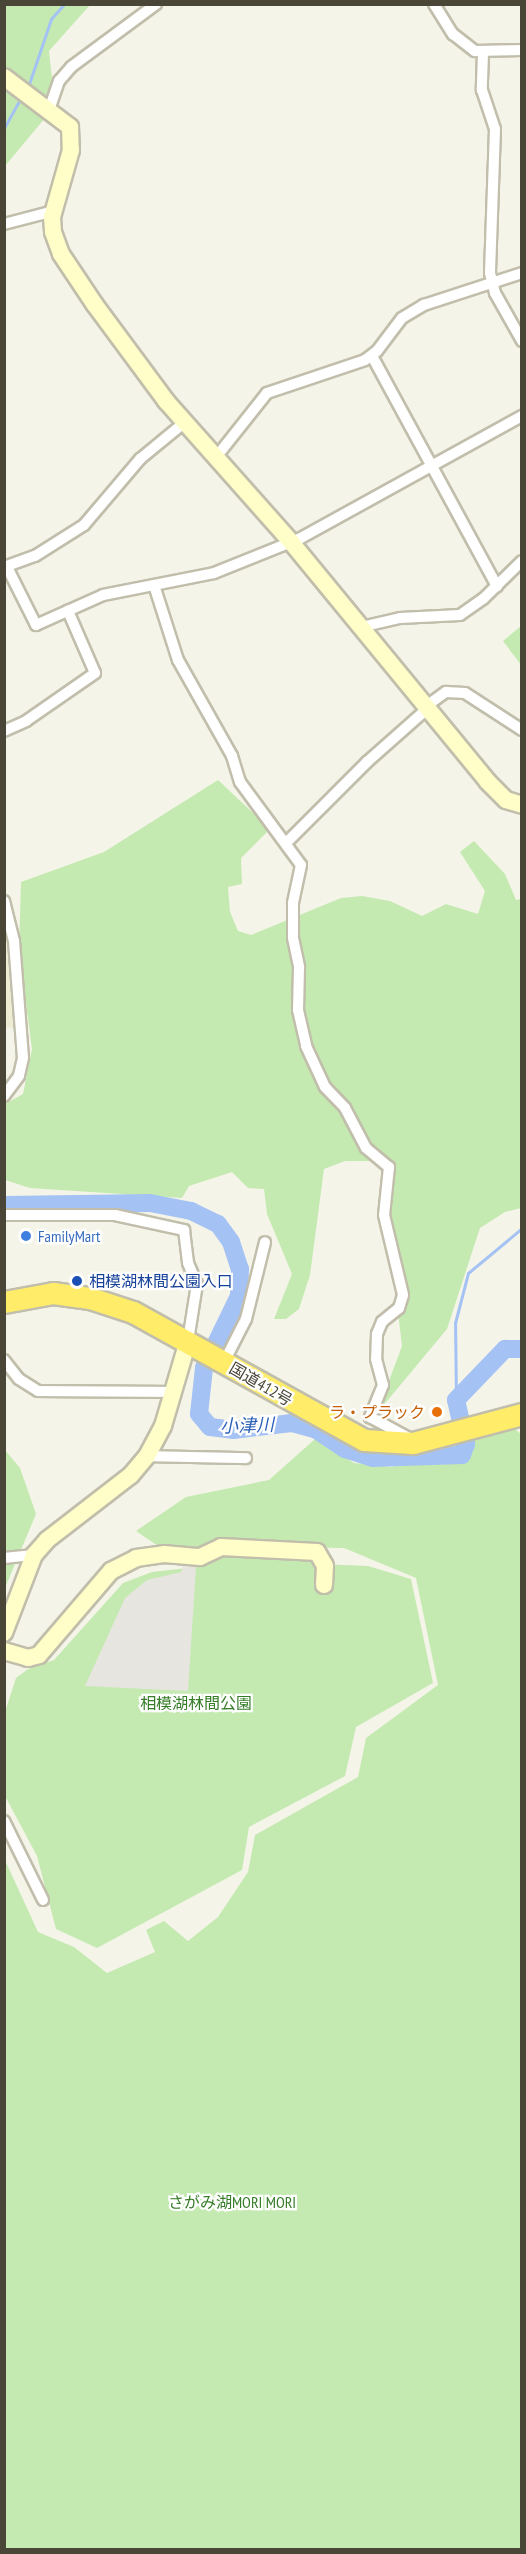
<!DOCTYPE html>
<html>
<head>
<meta charset="utf-8">
<style>
  body { margin:0 }
  #map { position:relative; width:526px; height:2554px; overflow:hidden; background:#f5f4e9; font-family:"PT Sans Narrow","Noto Sans JP",sans-serif }
  div>[style] { position:absolute }
  [style*='--x'] { left:calc(var(--x)*1px); top:calc(var(--y)*1px); width:calc(var(--w)*1px); rotate:calc(var(--a)*1deg) }
  .education>* { inset:0; background:#eeecd2 }
  .green>* { inset:0; background:#c4eab1 }
  .parking>* { inset:0; background:#e6e5e0 }
  .stream>* { height:3px; margin:-1.5px; padding:0 1.5px; transform-origin:1.5px; border-radius:1.5px; background:#a4c2f3 }
  .river>* { height:18px; margin:-9px; padding:0 9px; transform-origin:9px; border-radius:9px; background:#a4c2f3 }
  .roads { filter:drop-shadow(2px 0 #c1beab) drop-shadow(-2px 0 #c1beab) drop-shadow(0 2px #c1beab) drop-shadow(0 -2px #c1beab) }
  .street>* { height:10px; margin:-5px; padding:0 5px; transform-origin:5px; border-radius:5px; background:#fff }
  .secondary>* { height:16px; margin:-8px; padding:0 8px; transform-origin:8px; border-radius:8px; background:#fffdc8 }
  .highway>* { height:21px; margin:-10.5px; padding:0 10.5px; transform-origin:10.5px; border-radius:10.5px; background:#ffed69 }
  .dots>* { width:16px; height:16px; translate:-50% -50%; box-sizing:border-box; border:3px solid #fff; border-radius:50% }
  span { translate:-50% -50%; white-space:nowrap; text-align:center; line-height:1.15; -webkit-text-stroke:4.5px #fff; paint-order:stroke }
  .shop-label { font-size:16px; color:#366cbe }
  .left { translate:0 -50%; text-align:left }
  .transit-label { font-size:16px; color:#164399 }
  .street-label { font-size:16px; color:#494537 }
  .food-label { font-size:16px; color:#c56008 }
  .right { translate:-100% -50%; text-align:right }
  .park-label { font-size:16px; color:#367d28 }
  .water-label { font-size:18px; color:#2c60b9; font-style:italic }
  .frame { position:absolute; inset:0; border:6px solid #494537; pointer-events:none }
</style>
</head>
<body>
<div id="map">
  <div class="education">
    <i style="clip-path:polygon(4px 922px,16px 1027px,5px 1028px,4px 1028px)"></i>
  </div>
  <div class="green">
    <i style="clip-path:polygon(5px 5px,90px 5px,49px 51px,55px 106px,5px 166px)"></i>
    <i style="clip-path:polygon(521px 626px,521px 665px,503px 641px)"></i>
    <i style="clip-path:polygon(218px 780px,270px 829px,241px 858px,242px 884px,228px 887px,230px 912px,238px 931px,251px 935px,341px 898px,362px 896px,390px 901px,422px 916px,446px 904px,478px 914px,485px 891px,460px 852px,474px 841px,505px 874px,516px 900px,521px 899px,521px 1208px,505px 1212px,480px 1228px,447px 1329px,377px 1413px,402px 1346px,380px 1161px,345px 1161px,324px 1169px,310px 1275px,299px 1309px,286px 1319px,274px 1319px,292px 1274px,267px 1214px,264px 1189px,248px 1188px,232px 1172px,189px 1186px,182px 1198px,30px 1188px,5px 1180px,5px 1104px,23px 1094px,32px 1049px,19px 950px,21px 882px,104px 852px)"></i>
    <i style="clip-path:polygon(510px 1425px,521px 1434px,521px 2549px,5px 2549px,4px 1858px,38px 1932px,74px 1947px,107px 1973px,155px 1952px,146px 1930px,164px 1921px,188px 1941px,218px 1917px,248px 1872px,255px 1835px,358px 1777px,366px 1738px,438px 1685px,416px 1578px,344px 1548px,220px 1546px,203px 1555px,158px 1546px,136px 1531px,186px 1497px,269px 1480px,315px 1439px,354px 1463px,392px 1467px)"></i>
    <i style="clip-path:polygon(5px 1450px,20px 1468px,36px 1514px,5px 1588px)"></i>
    <i style="clip-path:polygon(221px 1549px,309px 1555px,320px 1564px,368px 1566px,411px 1579px,433px 1683px,356px 1727px,345px 1776px,249px 1827px,242px 1870px,97px 1948px,56px 1929px,37px 1856px,5px 1796px,4px 1715px,16px 1678px,28px 1669px,54px 1660px,123px 1583px,152px 1572px,196px 1567px)"></i>
  </div>
  <div class="parking">
    <i style="clip-path:polygon(183px 1566px,196px 1567px,188px 1691px,85px 1686px,125px 1598px,147px 1580px,181px 1572px)"></i>
  </div>
  <div class="stream">
    <i style="--x:28;--y:87;--w:72;--a:-71.3"></i>
    <i style="--x:51;--y:19;--w:20;--a:-49"></i>
    <i style="--x:4;--y:128;--w:35;--a:-61"></i>
    <i style="--x:456;--y:1400;--w:77;--a:-90.7"></i>
    <i style="--x:455;--y:1323;--w:52;--a:-75.4"></i>
    <i style="--x:468;--y:1273;--w:70;--a:-39.8"></i>
  </div>
  <div class="river">
    <i style="--x:4;--y:1205;--w:146;--a:-0.8"></i>
    <i style="--x:150;--y:1203;--w:42;--a:11"></i>
    <i style="--x:191;--y:1211;--w:30;--a:26"></i>
    <i style="--x:218;--y:1224;--w:22;--a:54"></i>
    <i style="--x:231;--y:1242;--w:28;--a:72"></i>
    <i style="--x:240;--y:1269;--w:27;--a:92"></i>
    <i style="--x:239;--y:1296;--w:80;--a:115.9"></i>
    <i style="--x:204;--y:1368;--w:46;--a:96.2"></i>
    <i style="--x:199;--y:1414;--w:17;--a:50"></i>
    <i style="--x:210;--y:1427;--w:23;--a:7"></i>
    <i style="--x:233;--y:1430;--w:59;--a:-6.8"></i>
    <i style="--x:292;--y:1423;--w:24;--a:15"></i>
    <i style="--x:315;--y:1429;--w:36;--a:34"></i>
    <i style="--x:345;--y:1449;--w:29;--a:18"></i>
    <i style="--x:373;--y:1458;--w:89;--a:-1.9"></i>
    <i style="--x:462;--y:1455;--w:12;--a:-70"></i>
    <i style="--x:466;--y:1444;--w:45;--a:-102.8"></i>
    <i style="--x:456;--y:1400;--w:71;--a:-46.1"></i>
    <i style="--x:505;--y:1349;--w:17;--a:0"></i>
  </div>
  <div class="roads">
    <div class="street">
      <i style="--x:434;--y:4;--w:36;--a:58"></i>
      <i style="--x:453;--y:34;--w:28;--a:38"></i>
      <i style="--x:475;--y:51;--w:47;--a:-1.2"></i>
      <i style="--x:483;--y:53;--w:37;--a:92"></i>
      <i style="--x:482;--y:90;--w:41;--a:71.6"></i>
      <i style="--x:495;--y:129;--w:144;--a:92"></i>
      <i style="--x:490;--y:273;--w:21;--a:76"></i>
      <i style="--x:495;--y:293;--w:55;--a:60.6"></i>
      <i style="--x:49;--y:110;--w:31;--a:-71"></i>
      <i style="--x:59;--y:81;--w:18;--a:-49"></i>
      <i style="--x:71;--y:67;--w:106;--a:-36.5"></i>
      <i style="--x:4;--y:224;--w:52;--a:-14.6"></i>
      <i style="--x:372;--y:356;--w:262;--a:61.5"></i>
      <i style="--x:217;--y:456;--w:80;--a:-51.6"></i>
      <i style="--x:267;--y:393;--w:103;--a:-18.6"></i>
      <i style="--x:365;--y:360;--w:15;--a:-37"></i>
      <i style="--x:377;--y:351;--w:41;--a:-52.9"></i>
      <i style="--x:402;--y:318;--w:26;--a:-31"></i>
      <i style="--x:424;--y:305;--w:103;--a:-18.1"></i>
      <i style="--x:4;--y:567;--w:33;--a:-20"></i>
      <i style="--x:35;--y:556;--w:58;--a:-32.3"></i>
      <i style="--x:84;--y:525;--w:87;--a:-49.7"></i>
      <i style="--x:140;--y:459;--w:58;--a:-39.4"></i>
      <i style="--x:7;--y:567;--w:65;--a:63.4"></i>
      <i style="--x:36;--y:625;--w:73;--a:-24.1"></i>
      <i style="--x:103;--y:595;--w:113;--a:-11.2"></i>
      <i style="--x:214;--y:573;--w:92;--a:-21.8"></i>
      <i style="--x:299;--y:539;--w:255;--a:-28.9"></i>
      <i style="--x:154;--y:585;--w:79;--a:72.3"></i>
      <i style="--x:178;--y:660;--w:110;--a:60.6"></i>
      <i style="--x:232;--y:756;--w:27;--a:73"></i>
      <i style="--x:240;--y:782;--w:103;--a:53.7"></i>
      <i style="--x:301;--y:865;--w:39;--a:102"></i>
      <i style="--x:293;--y:903;--w:35;--a:90"></i>
      <i style="--x:293;--y:938;--w:30;--a:78"></i>
      <i style="--x:299;--y:967;--w:43;--a:91.3"></i>
      <i style="--x:298;--y:1010;--w:37;--a:77"></i>
      <i style="--x:306;--y:1046;--w:45;--a:65.1"></i>
      <i style="--x:325;--y:1087;--w:29;--a:46"></i>
      <i style="--x:345;--y:1108;--w:45;--a:62.3"></i>
      <i style="--x:366;--y:1148;--w:30;--a:40"></i>
      <i style="--x:389;--y:1167;--w:48;--a:95.9"></i>
      <i style="--x:384;--y:1215;--w:82;--a:76.6"></i>
      <i style="--x:403;--y:1295;--w:14;--a:107"></i>
      <i style="--x:399;--y:1308;--w:22;--a:141"></i>
      <i style="--x:382;--y:1322;--w:13;--a:113"></i>
      <i style="--x:377;--y:1334;--w:25;--a:92"></i>
      <i style="--x:376;--y:1359;--w:27;--a:75"></i>
      <i style="--x:383;--y:1385;--w:35;--a:112"></i>
      <i style="--x:370;--y:1417;--w:44;--a:28.3"></i>
      <i style="--x:361;--y:627;--w:40;--a:-13"></i>
      <i style="--x:400;--y:618;--w:60;--a:-2.9"></i>
      <i style="--x:460;--y:615;--w:28;--a:-35"></i>
      <i style="--x:483;--y:599;--w:54;--a:-44.3"></i>
      <i style="--x:425;--y:707;--w:26;--a:-36"></i>
      <i style="--x:446;--y:692;--w:19;--a:3"></i>
      <i style="--x:465;--y:693;--w:68;--a:33"></i>
      <i style="--x:4;--y:731;--w:24;--a:-24"></i>
      <i style="--x:26;--y:721;--w:84;--a:-34.8"></i>
      <i style="--x:95;--y:673;--w:68;--a:-113.5"></i>
      <i style="--x:287;--y:842;--w:113;--a:-45"></i>
      <i style="--x:367;--y:762;--w:80;--a:-41.5"></i>
      <i style="--x:4;--y:901;--w:41;--a:76"></i>
      <i style="--x:14;--y:941;--w:117;--a:85.6"></i>
      <i style="--x:23;--y:1058;--w:18;--a:103"></i>
      <i style="--x:19;--y:1076;--w:25;--a:127"></i>
      <i style="--x:4;--y:1215;--w:111;--a:0"></i>
      <i style="--x:115;--y:1215;--w:71;--a:12.3"></i>
      <i style="--x:184;--y:1230;--w:33;--a:83"></i>
      <i style="--x:188;--y:1263;--w:23;--a:67"></i>
      <i style="--x:197;--y:1284;--w:58;--a:99"></i>
      <i style="--x:4;--y:1360;--w:24;--a:52"></i>
      <i style="--x:19;--y:1379;--w:22;--a:32"></i>
      <i style="--x:38;--y:1391;--w:136;--a:0.4"></i>
      <i style="--x:224;--y:1362;--w:48;--a:-62.9"></i>
      <i style="--x:246;--y:1319;--w:79;--a:-76.1"></i>
      <i style="--x:147;--y:1456;--w:99;--a:1.2"></i>
      <i style="--x:4;--y:1558;--w:30;--a:-6"></i>
      <i style="--x:4;--y:1821;--w:88;--a:63.7"></i>
    </div>
    <div class="secondary">
      <i style="--x:4;--y:77;--w:83;--a:37.1"></i>
      <i style="--x:70;--y:127;--w:23;--a:88"></i>
      <i style="--x:71;--y:150;--w:70;--a:105.8"></i>
      <i style="--x:52;--y:217;--w:15;--a:86"></i>
      <i style="--x:53;--y:232;--w:23;--a:70"></i>
      <i style="--x:61;--y:254;--w:61;--a:56.3"></i>
      <i style="--x:95;--y:305;--w:119;--a:53.5"></i>
      <i style="--x:166;--y:401;--w:188;--a:48.4"></i>
      <i style="--x:291;--y:542;--w:309;--a:50.6"></i>
      <i style="--x:487;--y:781;--w:27;--a:45"></i>
      <i style="--x:506;--y:800;--w:17;--a:17"></i>
      <i style="--x:4;--y:1633;--w:84;--a:-69"></i>
      <i style="--x:34;--y:1555;--w:20;--a:-49"></i>
      <i style="--x:47;--y:1540;--w:106;--a:-37.7"></i>
      <i style="--x:131;--y:1475;--w:25;--a:-50"></i>
      <i style="--x:147;--y:1456;--w:34;--a:-62"></i>
      <i style="--x:163;--y:1426;--w:89;--a:-73.6"></i>
      <i style="--x:4;--y:1651;--w:25;--a:16"></i>
      <i style="--x:28;--y:1658;--w:11;--a:-15"></i>
      <i style="--x:39;--y:1655;--w:111;--a:-49.4"></i>
      <i style="--x:111;--y:1571;--w:28;--a:-27"></i>
      <i style="--x:136;--y:1558;--w:28;--a:-8"></i>
      <i style="--x:164;--y:1554;--w:36;--a:5"></i>
      <i style="--x:200;--y:1557;--w:23;--a:-25"></i>
      <i style="--x:221;--y:1547;--w:96;--a:3"></i>
      <i style="--x:317;--y:1552;--w:16;--a:60"></i>
      <i style="--x:325;--y:1566;--w:19;--a:93"></i>
    </div>
    <div class="highway">
      <i style="--x:4;--y:1302;--w:50;--a:-10.4"></i>
      <i style="--x:53;--y:1293;--w:37;--a:8"></i>
      <i style="--x:90;--y:1298;--w:45;--a:18"></i>
      <i style="--x:133;--y:1312;--w:264;--a:29"></i>
      <i style="--x:364;--y:1440;--w:49;--a:3.5"></i>
      <i style="--x:413;--y:1443;--w:113;--a:-14.9"></i>
    </div>
  </div>
  <div class="dots">
    <i style="left:26px;top:1236px;background:#3f7fe0"></i>
    <i style="left:77px;top:1281px;background:#1a4fb4"></i>
    <i style="left:437px;top:1412px;background:#e8710a"></i>
  </div>
  <div class="shop-label">
    <span class="left" style="left:38px;top:1236px">FamilyMart</span>
  </div>
  <div class="transit-label">
    <span class="left" style="left:89px;top:1281px">相模湖林間公園入口</span>
  </div>
  <div class="street-label">
    <span style="left:261px;top:1384px;rotate:30deg">国道412号</span>
  </div>
  <div class="food-label">
    <span class="right" style="left:425px;top:1412px">ラ・プラック</span>
  </div>
  <div class="park-label">
    <span style="left:196px;top:1703px">相模湖林間公園</span>
    <span style="left:232px;top:2202px">さがみ湖MORI MORI</span>
  </div>
  <div class="water-label">
    <span style="left:247px;top:1426px;rotate:-2deg">小津川</span>
  </div>
  <div class="frame"></div>
</div>
</body>
</html>
